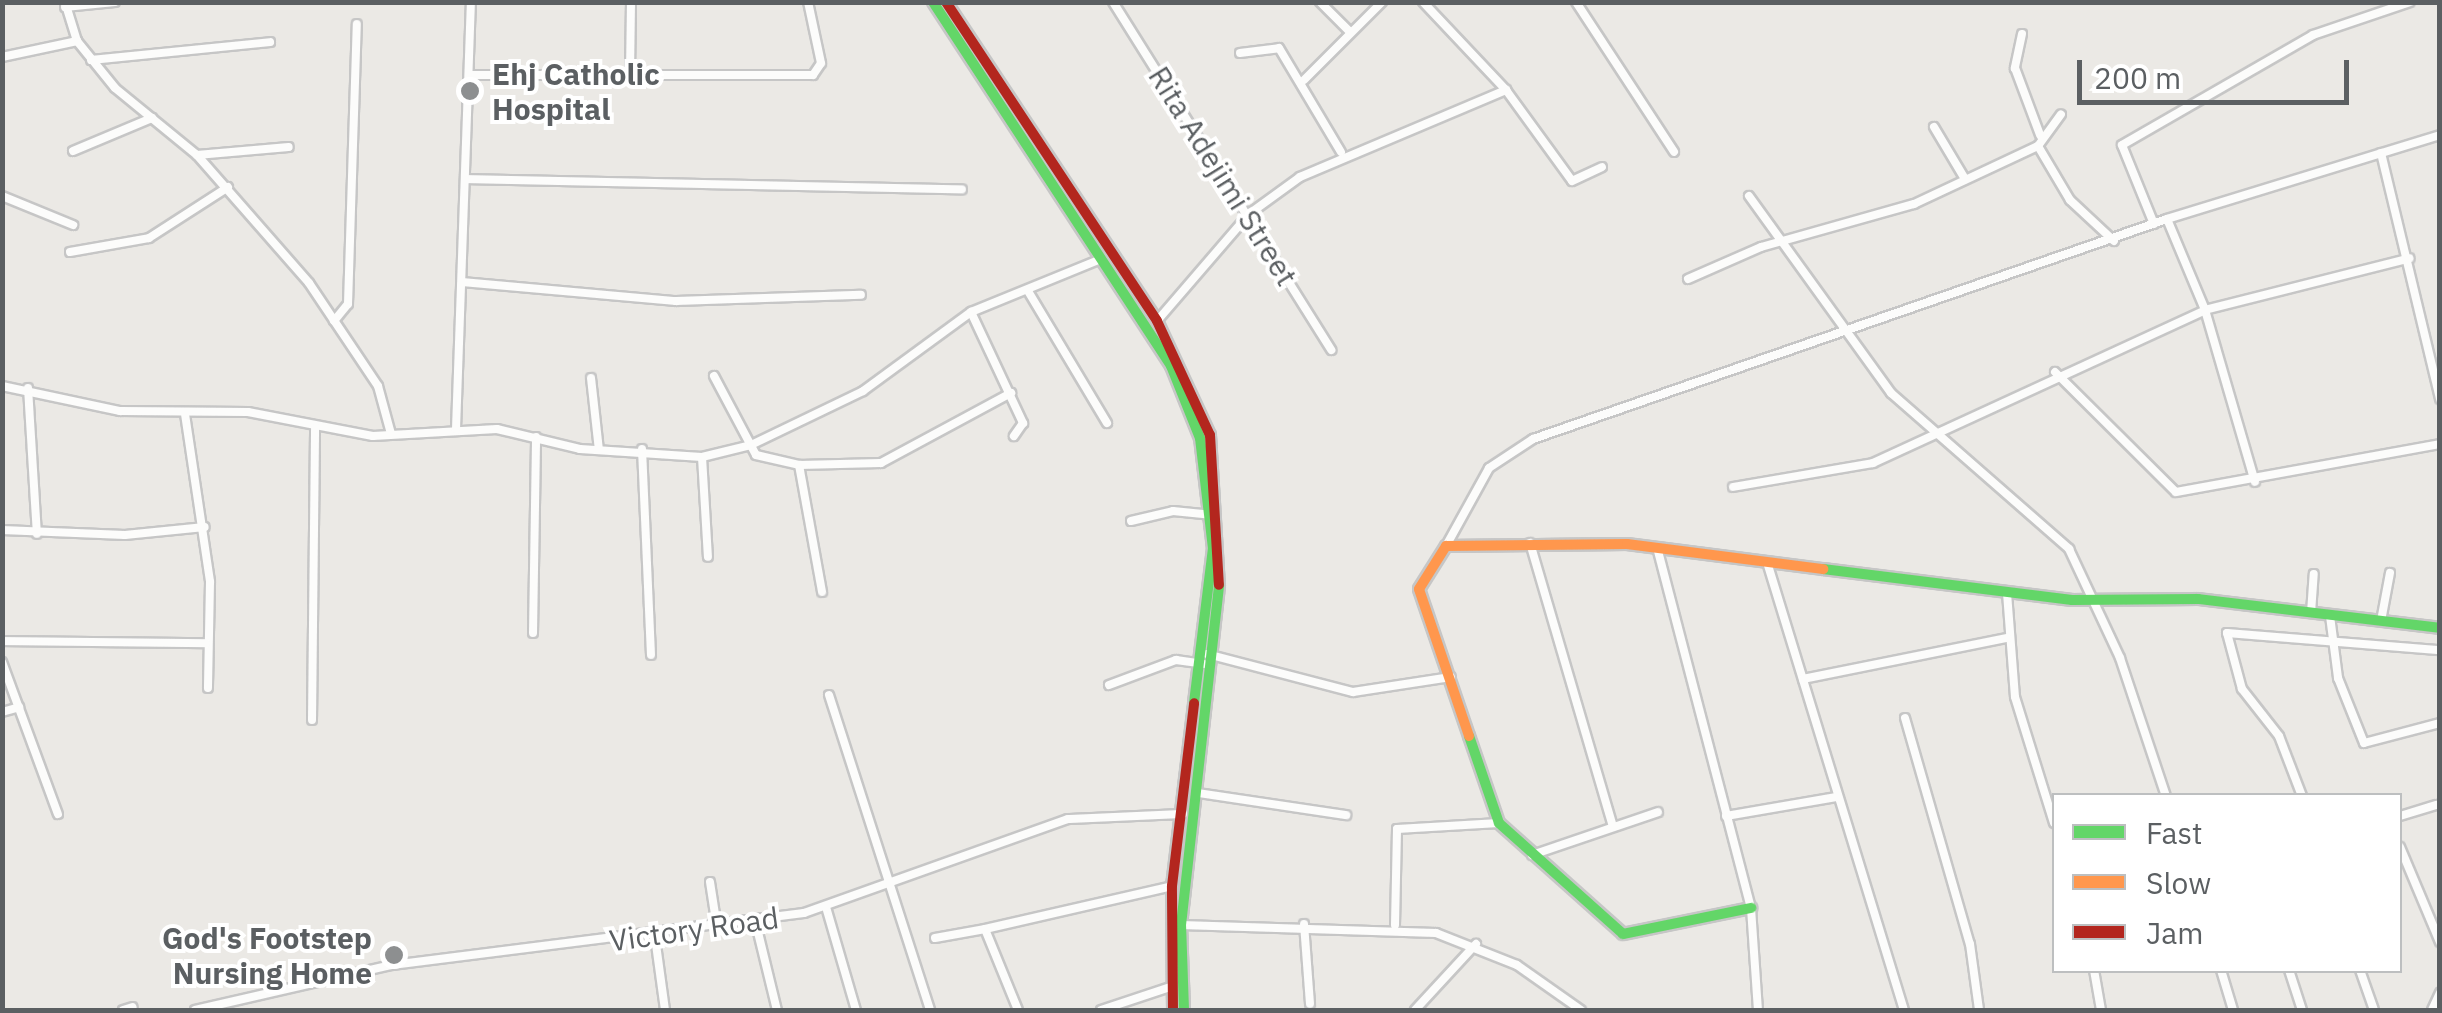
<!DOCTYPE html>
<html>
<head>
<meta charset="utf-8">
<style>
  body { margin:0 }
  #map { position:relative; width:2442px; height:1013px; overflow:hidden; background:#ebe9e5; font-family:"IBM Plex Sans",sans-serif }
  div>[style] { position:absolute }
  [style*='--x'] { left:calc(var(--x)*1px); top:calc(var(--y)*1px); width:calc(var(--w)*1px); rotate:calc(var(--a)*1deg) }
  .roads { filter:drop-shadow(2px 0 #c6c6c6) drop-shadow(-2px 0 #c6c6c6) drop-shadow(0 2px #c6c6c6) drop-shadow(0 -2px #c6c6c6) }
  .street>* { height:8px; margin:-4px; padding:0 4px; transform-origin:4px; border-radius:4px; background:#fcfcfb }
  .fast>* { height:10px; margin:-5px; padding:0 5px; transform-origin:5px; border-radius:5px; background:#63d668 }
  .slow>* { height:10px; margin:-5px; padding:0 5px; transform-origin:5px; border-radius:5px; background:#ff974d }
  .jam>* { height:10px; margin:-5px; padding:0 5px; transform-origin:5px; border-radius:5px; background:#b3261e }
  .dots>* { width:28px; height:28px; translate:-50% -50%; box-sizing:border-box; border:5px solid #fff; border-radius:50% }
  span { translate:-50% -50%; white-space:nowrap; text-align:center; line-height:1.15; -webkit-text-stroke:8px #fff; paint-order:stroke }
  .poi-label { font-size:30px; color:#5b5f62; font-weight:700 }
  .left { translate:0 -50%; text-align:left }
  .right { translate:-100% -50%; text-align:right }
  .street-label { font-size:30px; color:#5b5f62 }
  .frame { position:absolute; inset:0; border:5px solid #5b5f62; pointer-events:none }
  .legend { position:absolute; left:2052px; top:793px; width:350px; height:180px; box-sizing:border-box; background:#fff; border:2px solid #bdbfc0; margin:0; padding:12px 18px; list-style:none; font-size:30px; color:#5b5f62 }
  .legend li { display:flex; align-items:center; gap:20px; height:50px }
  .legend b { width:50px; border:2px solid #bdbfc0 }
  .scale { position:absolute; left:2077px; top:60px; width:272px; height:45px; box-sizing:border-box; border:5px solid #5b5f62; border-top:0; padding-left:12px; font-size:30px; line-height:35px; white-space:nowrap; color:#5b5f62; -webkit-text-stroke:8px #fff; paint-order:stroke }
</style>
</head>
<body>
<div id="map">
  <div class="roads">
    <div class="street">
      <i style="--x:65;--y:2;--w:41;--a:72.9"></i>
      <i style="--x:77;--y:41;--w:60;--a:51"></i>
      <i style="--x:115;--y:88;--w:106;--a:39.3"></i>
      <i style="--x:197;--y:155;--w:170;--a:48.8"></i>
      <i style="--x:309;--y:283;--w:124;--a:56.2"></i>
      <i style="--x:378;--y:386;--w:50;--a:74.8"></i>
      <i style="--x:1113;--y:2;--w:411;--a:57.9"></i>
      <i style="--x:1320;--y:2;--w:42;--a:45"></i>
      <i style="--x:1423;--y:2;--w:121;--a:46.7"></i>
      <i style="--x:1506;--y:90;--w:112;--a:54"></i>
      <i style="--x:1572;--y:181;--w:33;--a:-25"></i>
      <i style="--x:1576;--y:2;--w:179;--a:56.8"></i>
      <i style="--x:65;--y:7;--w:50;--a:-5.7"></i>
      <i style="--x:2022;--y:34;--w:35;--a:102"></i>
      <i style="--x:2015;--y:68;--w:72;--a:69.5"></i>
      <i style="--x:1240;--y:53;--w:39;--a:-7"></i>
      <i style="--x:1279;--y:48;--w:121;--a:59.2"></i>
      <i style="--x:2;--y:57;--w:77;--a:-12"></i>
      <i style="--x:91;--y:60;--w:180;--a:-5.7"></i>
      <i style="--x:630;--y:74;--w:72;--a:-89.2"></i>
      <i style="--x:471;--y:75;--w:342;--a:0"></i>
      <i style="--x:813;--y:75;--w:14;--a:-56"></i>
      <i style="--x:821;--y:63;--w:62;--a:-102"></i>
      <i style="--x:1304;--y:80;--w:110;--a:-45"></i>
      <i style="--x:1934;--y:127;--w:61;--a:59.2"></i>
      <i style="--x:2038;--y:146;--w:63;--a:59.3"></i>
      <i style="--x:2070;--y:200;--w:60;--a:43"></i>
      <i style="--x:73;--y:151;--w:86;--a:-22.7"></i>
      <i style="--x:2381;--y:153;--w:253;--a:76.5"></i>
      <i style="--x:197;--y:155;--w:92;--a:-5"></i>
      <i style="--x:467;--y:179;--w:495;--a:1.2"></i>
      <i style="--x:2;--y:196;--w:77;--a:22.2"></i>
      <i style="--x:1749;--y:196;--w:243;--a:54.2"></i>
      <i style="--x:1891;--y:393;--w:237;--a:41.2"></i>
      <i style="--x:2069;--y:549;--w:120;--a:64.9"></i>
      <i style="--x:2120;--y:658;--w:145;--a:71.6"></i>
      <i style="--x:2167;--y:219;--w:99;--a:67.3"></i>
      <i style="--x:2205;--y:310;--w:179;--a:73.8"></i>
      <i style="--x:2154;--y:224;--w:85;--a:-112.1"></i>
      <i style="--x:2122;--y:145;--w:220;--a:-29.9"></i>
      <i style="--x:2313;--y:35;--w:102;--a:-18.8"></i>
      <i style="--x:70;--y:252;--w:80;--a:-10"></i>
      <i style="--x:149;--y:238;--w:94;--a:-32.8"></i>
      <i style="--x:1688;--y:279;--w:80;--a:-23.7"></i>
      <i style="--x:1761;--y:247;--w:159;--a:-15.7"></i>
      <i style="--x:1914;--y:204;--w:137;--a:-25.1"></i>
      <i style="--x:2038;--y:146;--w:39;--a:-54"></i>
      <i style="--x:462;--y:282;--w:215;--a:5.1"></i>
      <i style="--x:676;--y:301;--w:185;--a:-1.9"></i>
      <i style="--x:1028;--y:291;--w:154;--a:59.1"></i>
      <i style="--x:971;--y:312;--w:123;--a:64.9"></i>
      <i style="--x:1023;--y:423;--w:16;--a:125"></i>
      <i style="--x:334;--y:321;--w:22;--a:-51"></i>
      <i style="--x:348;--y:304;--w:280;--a:-88.2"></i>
      <i style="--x:1157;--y:321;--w:141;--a:-49.3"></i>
      <i style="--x:1249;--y:214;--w:63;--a:-36"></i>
      <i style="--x:1300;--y:177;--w:224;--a:-22.9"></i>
      <i style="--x:2055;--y:372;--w:170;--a:44.8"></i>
      <i style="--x:2176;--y:492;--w:268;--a:-10.3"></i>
      <i style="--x:714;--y:376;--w:89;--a:62"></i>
      <i style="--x:756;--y:455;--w:44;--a:13.1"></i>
      <i style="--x:799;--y:465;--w:82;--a:-1.4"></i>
      <i style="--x:881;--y:463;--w:148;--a:-28.3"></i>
      <i style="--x:591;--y:378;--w:72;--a:83.7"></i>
      <i style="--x:2;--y:386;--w:121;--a:12"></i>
      <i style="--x:120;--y:411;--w:128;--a:0.4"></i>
      <i style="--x:248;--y:412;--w:127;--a:10.9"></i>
      <i style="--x:373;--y:436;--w:124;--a:-3.2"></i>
      <i style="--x:497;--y:429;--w:85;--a:13.5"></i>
      <i style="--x:580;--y:449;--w:122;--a:3.8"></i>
      <i style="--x:702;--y:457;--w:50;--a:-13.8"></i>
      <i style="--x:751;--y:445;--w:124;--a:-25.7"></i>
      <i style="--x:863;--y:391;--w:134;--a:-36.2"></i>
      <i style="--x:971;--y:312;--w:140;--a:-22.2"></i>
      <i style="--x:28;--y:388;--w:146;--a:86.5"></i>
      <i style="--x:185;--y:414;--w:170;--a:81.5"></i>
      <i style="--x:210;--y:582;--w:106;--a:91.1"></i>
      <i style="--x:456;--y:429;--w:427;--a:-88"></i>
      <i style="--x:642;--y:449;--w:206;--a:87.5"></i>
      <i style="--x:702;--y:457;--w:100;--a:86.6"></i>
      <i style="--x:799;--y:465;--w:129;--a:79.7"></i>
      <i style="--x:1733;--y:487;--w:142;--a:-9.7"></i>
      <i style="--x:1873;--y:463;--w:366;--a:-24.7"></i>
      <i style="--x:2205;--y:310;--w:211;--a:-14.2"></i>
      <i style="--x:1131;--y:521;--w:43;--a:-13.4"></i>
      <i style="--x:1173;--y:511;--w:40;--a:5.7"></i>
      <i style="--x:2;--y:530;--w:123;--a:2.3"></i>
      <i style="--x:125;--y:535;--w:80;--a:-5.7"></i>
      <i style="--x:1530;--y:543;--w:295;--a:73.7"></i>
      <i style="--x:1446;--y:546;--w:89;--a:-61.1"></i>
      <i style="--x:1489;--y:468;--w:53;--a:-33.4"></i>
      <i style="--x:1533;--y:439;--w:671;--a:-19.14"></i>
      <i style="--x:2167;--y:219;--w:286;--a:-17.1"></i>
      <i style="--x:1658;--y:551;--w:369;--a:75.4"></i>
      <i style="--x:1751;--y:908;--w:102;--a:86.1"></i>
      <i style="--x:1767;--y:562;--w:468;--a:73"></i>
      <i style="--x:2007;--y:593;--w:104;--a:85.6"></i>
      <i style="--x:2015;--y:697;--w:132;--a:72.8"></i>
      <i style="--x:2311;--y:613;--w:39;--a:-86"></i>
      <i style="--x:2330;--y:616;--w:63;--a:82.6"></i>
      <i style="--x:2338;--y:678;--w:70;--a:68.2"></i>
      <i style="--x:2364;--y:743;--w:79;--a:-14.7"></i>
      <i style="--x:2381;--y:621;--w:49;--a:-79.4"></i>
      <i style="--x:533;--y:633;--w:196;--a:-89.1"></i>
      <i style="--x:2;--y:641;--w:204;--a:0.6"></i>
      <i style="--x:1207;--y:654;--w:151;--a:14.6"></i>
      <i style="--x:1353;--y:692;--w:99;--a:-8.7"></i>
      <i style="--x:2;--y:662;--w:162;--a:69.8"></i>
      <i style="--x:1803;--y:679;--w:208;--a:-11.4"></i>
      <i style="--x:1109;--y:685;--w:72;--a:-20.5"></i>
      <i style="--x:1176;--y:660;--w:28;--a:8"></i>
      <i style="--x:829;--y:695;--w:331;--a:72.2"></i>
      <i style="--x:2;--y:712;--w:18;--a:-16"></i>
      <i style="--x:1905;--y:718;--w:235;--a:74"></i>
      <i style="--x:1970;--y:944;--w:67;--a:82.2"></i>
      <i style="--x:312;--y:720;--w:292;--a:-89.4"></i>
      <i style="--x:1198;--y:793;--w:150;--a:8.5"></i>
      <i style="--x:2302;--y:796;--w:64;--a:-111"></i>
      <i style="--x:2279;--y:736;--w:60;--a:-128.2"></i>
      <i style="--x:2242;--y:689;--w:58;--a:-105"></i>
      <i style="--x:2227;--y:633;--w:214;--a:4.6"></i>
      <i style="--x:1726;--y:816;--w:112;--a:-9.8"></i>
      <i style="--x:2400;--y:816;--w:38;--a:-17"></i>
      <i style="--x:2400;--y:847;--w:103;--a:67.2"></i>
      <i style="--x:1532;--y:855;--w:133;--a:-18.8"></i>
      <i style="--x:710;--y:882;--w:46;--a:81.2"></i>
      <i style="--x:826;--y:907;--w:107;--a:73.8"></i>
      <i style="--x:755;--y:920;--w:93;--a:76.3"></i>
      <i style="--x:1304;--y:924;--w:80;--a:85.7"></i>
      <i style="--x:1181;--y:925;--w:255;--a:1.8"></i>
      <i style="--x:1436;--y:933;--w:87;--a:21.6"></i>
      <i style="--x:1517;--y:965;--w:78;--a:35.1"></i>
      <i style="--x:1395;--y:925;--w:96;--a:-88.8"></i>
      <i style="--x:1397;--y:829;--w:102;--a:-3.4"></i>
      <i style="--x:655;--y:937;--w:74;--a:82.2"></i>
      <i style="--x:935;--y:938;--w:51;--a:-10.2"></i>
      <i style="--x:2094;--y:970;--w:41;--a:80.1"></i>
      <i style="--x:2221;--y:970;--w:42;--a:73.3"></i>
      <i style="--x:2289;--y:970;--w:42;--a:72"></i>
      <i style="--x:2360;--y:970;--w:42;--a:70.7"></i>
      <i style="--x:123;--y:1010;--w:10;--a:-17"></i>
      <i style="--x:195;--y:1010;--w:202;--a:-12.9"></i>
      <i style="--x:392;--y:965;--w:415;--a:-7.2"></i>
      <i style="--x:804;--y:913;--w:280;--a:-19.6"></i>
      <i style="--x:1068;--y:819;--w:115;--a:-2.5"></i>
      <i style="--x:1018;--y:1010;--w:87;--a:-112.2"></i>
      <i style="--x:985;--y:929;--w:192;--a:-12.9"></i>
      <i style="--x:1101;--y:1010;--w:73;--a:-18.4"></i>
      <i style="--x:1415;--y:1010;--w:90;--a:-47.3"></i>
      <i style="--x:2432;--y:1010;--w:19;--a:-65"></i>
    </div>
    <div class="fast">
      <i style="--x:933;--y:2;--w:435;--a:56.8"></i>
      <i style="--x:1171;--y:366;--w:78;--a:68.1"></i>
      <i style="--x:1200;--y:438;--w:111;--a:83.3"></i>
      <i style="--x:1213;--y:548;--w:156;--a:97"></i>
      <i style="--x:1823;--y:569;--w:251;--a:7.1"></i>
      <i style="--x:2072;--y:600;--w:126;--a:-0.5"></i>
      <i style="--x:2198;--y:599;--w:244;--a:6.8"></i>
      <i style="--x:1469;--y:736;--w:92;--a:71"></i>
      <i style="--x:1499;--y:823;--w:166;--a:41.8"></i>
      <i style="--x:1623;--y:934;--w:131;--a:-11.5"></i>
      <i style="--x:1184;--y:1010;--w:85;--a:-92"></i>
      <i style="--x:1181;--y:925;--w:342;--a:-83.6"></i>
    </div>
    <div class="slow">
      <i style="--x:1469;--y:736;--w:155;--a:-108.8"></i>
      <i style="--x:1419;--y:589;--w:51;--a:-57.9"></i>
      <i style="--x:1446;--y:546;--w:181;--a:-0.6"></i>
      <i style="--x:1627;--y:544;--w:198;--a:7.3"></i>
    </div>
    <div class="jam">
      <i style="--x:946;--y:2;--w:382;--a:56.5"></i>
      <i style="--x:1157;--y:321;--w:126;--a:65.1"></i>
      <i style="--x:1210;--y:435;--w:150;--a:86.6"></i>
      <i style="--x:1173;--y:1010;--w:124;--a:-90.5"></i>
      <i style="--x:1172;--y:886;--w:184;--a:-83.1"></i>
    </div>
  </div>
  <div class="dots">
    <i style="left:470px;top:91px;background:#8d8f90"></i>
    <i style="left:394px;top:955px;background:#8d8f90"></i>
  </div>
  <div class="poi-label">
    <span class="left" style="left:492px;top:91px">Ehj Catholic<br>Hospital</span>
    <span class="right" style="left:372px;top:955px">God's Footstep<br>Nursing Home</span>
  </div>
  <div class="street-label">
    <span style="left:1223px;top:176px;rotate:58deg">Rita Adejimi Street</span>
    <span style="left:694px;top:929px;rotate:-8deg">Victory Road</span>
  </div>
  <div class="frame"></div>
  <ul class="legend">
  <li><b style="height:12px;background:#63d668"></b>Fast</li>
  <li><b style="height:12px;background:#ff974d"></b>Slow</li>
  <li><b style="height:12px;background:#b3261e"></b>Jam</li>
  </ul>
  <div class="scale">200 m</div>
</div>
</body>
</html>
